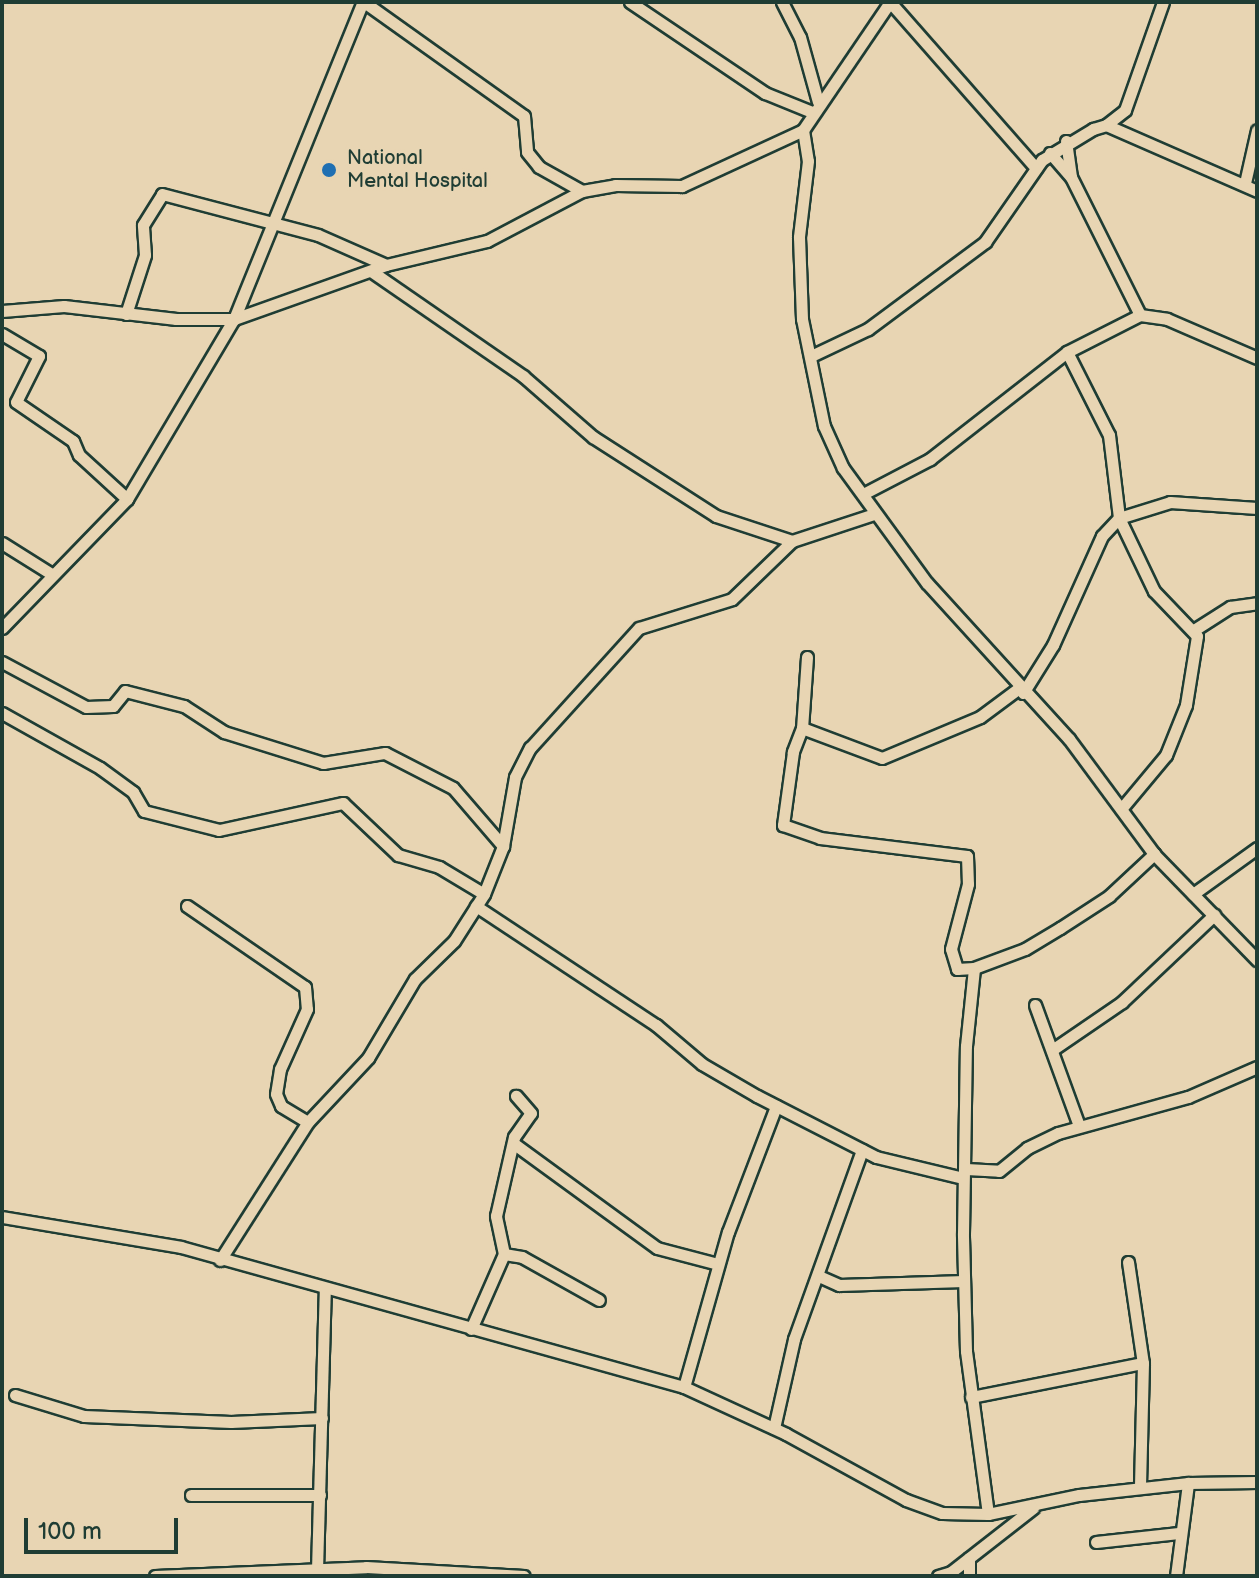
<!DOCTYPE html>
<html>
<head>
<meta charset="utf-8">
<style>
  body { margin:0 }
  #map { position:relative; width:1259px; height:1578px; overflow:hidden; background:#e8d5b3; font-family:"Balsamiq Sans",sans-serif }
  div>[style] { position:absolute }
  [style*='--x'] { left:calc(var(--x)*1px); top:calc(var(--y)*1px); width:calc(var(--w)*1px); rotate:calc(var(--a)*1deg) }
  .roads { filter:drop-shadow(2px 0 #1f3d34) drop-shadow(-2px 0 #1f3d34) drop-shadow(0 2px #1f3d34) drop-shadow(0 -2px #1f3d34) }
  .minor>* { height:11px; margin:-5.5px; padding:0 5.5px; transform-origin:5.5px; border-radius:5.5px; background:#e8d5b3 }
  .dots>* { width:22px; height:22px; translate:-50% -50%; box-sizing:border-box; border:4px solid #e8d5b3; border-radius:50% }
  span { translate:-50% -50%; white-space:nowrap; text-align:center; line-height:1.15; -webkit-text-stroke:8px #e8d5b3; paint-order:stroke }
  .poi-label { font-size:20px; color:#1f3d34 }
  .left { translate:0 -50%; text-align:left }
  .frame { position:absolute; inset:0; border:4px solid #1f3d34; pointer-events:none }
  .scale { position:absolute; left:24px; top:1518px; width:154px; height:36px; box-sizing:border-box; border:4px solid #1f3d34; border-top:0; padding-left:10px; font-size:24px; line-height:28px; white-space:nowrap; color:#1f3d34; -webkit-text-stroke:6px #e8d5b3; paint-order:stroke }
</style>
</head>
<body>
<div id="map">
  <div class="roads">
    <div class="minor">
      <i style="--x:364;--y:2;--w:196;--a:35.5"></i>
      <i style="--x:524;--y:116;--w:36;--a:85"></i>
      <i style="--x:527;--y:152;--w:19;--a:51"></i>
      <i style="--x:539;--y:167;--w:49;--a:29.2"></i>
      <i style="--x:630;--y:2;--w:163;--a:34"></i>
      <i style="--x:765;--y:93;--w:51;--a:22"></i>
      <i style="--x:782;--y:2;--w:39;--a:63"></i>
      <i style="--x:800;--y:37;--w:67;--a:74.5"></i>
      <i style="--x:890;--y:2;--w:221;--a:48.7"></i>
      <i style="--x:1106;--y:125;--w:24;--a:-38"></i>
      <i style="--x:1125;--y:110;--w:114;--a:-70.6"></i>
      <i style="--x:803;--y:130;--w:31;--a:81"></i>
      <i style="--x:808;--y:161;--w:77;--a:96.8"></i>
      <i style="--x:799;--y:237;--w:82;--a:87.9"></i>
      <i style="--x:802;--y:319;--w:109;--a:78.4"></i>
      <i style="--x:824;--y:426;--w:46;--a:65.7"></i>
      <i style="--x:843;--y:468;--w:142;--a:53.9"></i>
      <i style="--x:927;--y:583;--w:211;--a:47.7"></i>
      <i style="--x:1069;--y:739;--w:143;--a:53.5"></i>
      <i style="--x:1154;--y:854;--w:148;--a:45.8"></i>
      <i style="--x:1066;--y:141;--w:35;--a:82"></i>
      <i style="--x:1050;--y:153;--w:32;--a:49"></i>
      <i style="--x:1071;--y:177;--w:154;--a:63.4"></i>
      <i style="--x:1245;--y:183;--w:54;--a:-77.2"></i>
      <i style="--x:371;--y:271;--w:185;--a:34.6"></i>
      <i style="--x:523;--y:376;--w:93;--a:41.1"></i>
      <i style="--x:593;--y:437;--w:146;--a:32.7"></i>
      <i style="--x:716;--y:516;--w:80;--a:18.2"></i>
      <i style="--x:792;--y:541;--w:86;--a:-18.2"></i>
      <i style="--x:2;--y:311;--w:62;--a:-4.6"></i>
      <i style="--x:64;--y:306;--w:113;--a:6.6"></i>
      <i style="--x:176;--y:319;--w:58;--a:0"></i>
      <i style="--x:234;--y:319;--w:161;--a:-19.6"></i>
      <i style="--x:386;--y:265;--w:104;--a:-13.4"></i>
      <i style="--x:487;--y:241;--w:107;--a:-27.8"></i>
      <i style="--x:582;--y:191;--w:34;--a:-10"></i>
      <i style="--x:615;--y:185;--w:67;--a:0.9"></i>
      <i style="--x:682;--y:186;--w:133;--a:-24.8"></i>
      <i style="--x:803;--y:130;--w:155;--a:-55.8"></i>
      <i style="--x:126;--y:314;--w:62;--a:-72.1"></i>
      <i style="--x:145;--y:255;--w:30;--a:-94"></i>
      <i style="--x:143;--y:225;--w:36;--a:-58"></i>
      <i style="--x:162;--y:194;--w:161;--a:14.7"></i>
      <i style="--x:318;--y:235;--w:74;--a:23.8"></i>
      <i style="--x:2;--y:334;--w:43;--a:30.7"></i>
      <i style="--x:39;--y:356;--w:51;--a:116.6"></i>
      <i style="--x:16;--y:402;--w:69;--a:34.4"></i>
      <i style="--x:73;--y:441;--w:15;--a:67"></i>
      <i style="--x:79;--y:455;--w:65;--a:42.5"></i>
      <i style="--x:1067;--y:352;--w:93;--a:63.2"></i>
      <i style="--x:1109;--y:435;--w:84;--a:83.1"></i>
      <i style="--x:1119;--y:518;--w:81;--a:64.4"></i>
      <i style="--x:1154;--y:591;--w:62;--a:46.3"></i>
      <i style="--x:1197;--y:636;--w:70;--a:99.1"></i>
      <i style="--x:1186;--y:705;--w:54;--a:111.8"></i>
      <i style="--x:1166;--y:755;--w:70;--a:129.8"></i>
      <i style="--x:811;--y:356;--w:63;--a:-25.3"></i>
      <i style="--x:868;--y:329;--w:146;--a:-36.6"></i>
      <i style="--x:985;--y:242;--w:100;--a:-55.2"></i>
      <i style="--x:1042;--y:160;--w:60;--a:-31.3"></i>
      <i style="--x:1093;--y:129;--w:14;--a:-17"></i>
      <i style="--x:1106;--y:125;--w:165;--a:23.6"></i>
      <i style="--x:863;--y:494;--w:76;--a:-27.6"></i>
      <i style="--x:930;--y:459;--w:174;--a:-38"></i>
      <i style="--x:1067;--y:352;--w:82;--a:-26.9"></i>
      <i style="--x:1140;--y:315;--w:27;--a:8"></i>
      <i style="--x:1167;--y:319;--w:98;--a:23.4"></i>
      <i style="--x:2;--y:543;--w:60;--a:32.1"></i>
      <i style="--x:2;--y:628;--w:180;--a:-45.9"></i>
      <i style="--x:127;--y:499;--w:209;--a:-59.3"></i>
      <i style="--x:234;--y:319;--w:342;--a:-67.9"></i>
      <i style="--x:1194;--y:630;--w:43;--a:-32.6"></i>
      <i style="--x:1230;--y:607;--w:27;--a:-8"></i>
      <i style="--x:807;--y:657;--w:71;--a:94"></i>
      <i style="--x:802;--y:728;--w:26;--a:111"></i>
      <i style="--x:793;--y:752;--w:74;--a:97.8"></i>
      <i style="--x:783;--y:825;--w:39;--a:19"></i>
      <i style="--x:820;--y:838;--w:148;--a:7"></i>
      <i style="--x:967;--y:856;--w:28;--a:88"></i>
      <i style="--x:968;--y:884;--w:67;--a:104.7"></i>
      <i style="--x:951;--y:949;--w:21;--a:73"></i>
      <i style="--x:957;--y:969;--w:17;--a:-3"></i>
      <i style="--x:2;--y:662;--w:95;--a:28.2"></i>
      <i style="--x:86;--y:707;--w:27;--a:-2"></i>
      <i style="--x:113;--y:706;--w:19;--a:-51"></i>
      <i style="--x:125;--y:691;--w:61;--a:14.3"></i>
      <i style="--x:184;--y:706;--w:48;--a:33"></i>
      <i style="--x:224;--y:732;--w:104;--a:17.4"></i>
      <i style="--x:323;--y:763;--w:63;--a:-9.2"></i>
      <i style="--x:385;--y:753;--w:76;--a:27.2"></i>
      <i style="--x:453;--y:788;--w:77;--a:49.2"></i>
      <i style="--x:1023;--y:693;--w:57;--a:-58"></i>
      <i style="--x:1053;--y:645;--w:120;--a:-65.8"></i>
      <i style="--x:1102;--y:536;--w:25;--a:-47"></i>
      <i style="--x:1119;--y:518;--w:53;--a:-17.4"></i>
      <i style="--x:1170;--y:502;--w:87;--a:3.9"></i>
      <i style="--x:2;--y:713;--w:112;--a:29.3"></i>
      <i style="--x:100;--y:768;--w:41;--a:36"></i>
      <i style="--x:133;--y:792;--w:22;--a:60"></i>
      <i style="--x:144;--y:811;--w:77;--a:14.2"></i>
      <i style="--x:219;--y:830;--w:127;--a:-12.3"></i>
      <i style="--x:343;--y:803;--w:76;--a:43.4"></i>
      <i style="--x:398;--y:855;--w:43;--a:16.3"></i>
      <i style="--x:439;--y:867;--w:52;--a:31"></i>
      <i style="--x:802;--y:728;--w:85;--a:20.6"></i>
      <i style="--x:882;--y:758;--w:106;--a:-22.7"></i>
      <i style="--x:980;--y:717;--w:49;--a:-36.6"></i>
      <i style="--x:1193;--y:894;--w:79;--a:-35.7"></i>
      <i style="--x:187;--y:906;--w:143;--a:34.5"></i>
      <i style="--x:305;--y:987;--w:22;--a:85"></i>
      <i style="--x:307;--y:1009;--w:66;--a:114.2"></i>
      <i style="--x:280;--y:1069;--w:25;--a:99"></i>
      <i style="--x:276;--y:1094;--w:13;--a:67"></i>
      <i style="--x:281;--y:1106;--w:31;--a:31"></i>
      <i style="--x:476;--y:906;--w:216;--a:33.5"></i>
      <i style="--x:656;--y:1025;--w:60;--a:40.3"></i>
      <i style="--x:702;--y:1064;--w:64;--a:30.2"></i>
      <i style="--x:757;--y:1096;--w:134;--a:27.1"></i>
      <i style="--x:876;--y:1157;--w:89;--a:13.6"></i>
      <i style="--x:1035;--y:1005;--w:129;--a:70"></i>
      <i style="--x:1052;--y:1050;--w:85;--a:-34.4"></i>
      <i style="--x:1122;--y:1002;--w:127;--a:-43.4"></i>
      <i style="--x:513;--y:1143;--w:178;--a:36.1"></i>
      <i style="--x:657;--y:1248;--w:63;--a:14.7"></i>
      <i style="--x:966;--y:1169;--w:33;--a:3"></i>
      <i style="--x:999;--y:1171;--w:36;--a:-39"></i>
      <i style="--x:1027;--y:1148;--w:34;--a:-26"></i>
      <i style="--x:1058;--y:1133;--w:135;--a:-15.5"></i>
      <i style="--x:1188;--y:1097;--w:75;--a:-23.5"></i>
      <i style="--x:2;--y:1217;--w:181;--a:9.5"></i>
      <i style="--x:181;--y:1247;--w:522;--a:15.55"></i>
      <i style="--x:684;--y:1387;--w:112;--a:24.7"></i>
      <i style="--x:786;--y:1434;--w:137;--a:28.8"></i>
      <i style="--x:906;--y:1500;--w:38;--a:20"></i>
      <i style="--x:942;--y:1513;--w:46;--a:1.2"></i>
      <i style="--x:988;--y:1514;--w:93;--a:-11.8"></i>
      <i style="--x:1079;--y:1495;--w:110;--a:-6.3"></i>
      <i style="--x:1188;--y:1483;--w:69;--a:-0.8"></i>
      <i style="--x:504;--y:1254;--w:18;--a:9"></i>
      <i style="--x:522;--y:1257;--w:88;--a:29.2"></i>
      <i style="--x:220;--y:1260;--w:164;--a:-57.5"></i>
      <i style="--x:308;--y:1122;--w:88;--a:-46.8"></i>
      <i style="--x:368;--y:1058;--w:92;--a:-59.3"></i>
      <i style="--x:415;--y:979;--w:54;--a:-44.3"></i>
      <i style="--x:454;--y:941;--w:56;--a:-57.4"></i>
      <i style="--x:484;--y:894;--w:52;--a:-68.4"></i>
      <i style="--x:503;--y:846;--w:70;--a:-80.1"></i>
      <i style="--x:515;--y:777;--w:33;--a:-63"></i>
      <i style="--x:530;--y:748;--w:162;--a:-47.8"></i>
      <i style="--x:639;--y:628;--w:97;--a:-17.3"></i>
      <i style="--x:732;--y:599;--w:83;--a:-44"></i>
      <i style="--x:1128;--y:1262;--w:102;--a:81.6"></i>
      <i style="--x:1143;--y:1363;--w:125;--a:91.4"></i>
      <i style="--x:821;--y:1277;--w:20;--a:24"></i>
      <i style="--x:839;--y:1285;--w:125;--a:-1.8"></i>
      <i style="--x:471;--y:1329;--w:82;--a:-66.3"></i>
      <i style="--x:504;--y:1254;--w:39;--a:-102"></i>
      <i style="--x:496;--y:1216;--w:81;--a:-77.2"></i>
      <i style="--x:514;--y:1137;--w:29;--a:-55"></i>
      <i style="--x:531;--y:1113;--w:23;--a:-131"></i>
      <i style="--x:684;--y:1387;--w:161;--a:-74.2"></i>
      <i style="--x:728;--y:1232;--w:135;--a:-69.1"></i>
      <i style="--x:15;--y:1395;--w:72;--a:16.9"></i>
      <i style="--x:84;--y:1416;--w:147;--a:2.3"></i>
      <i style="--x:231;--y:1422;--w:91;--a:-2.5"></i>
      <i style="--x:971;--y:1397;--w:175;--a:-11.2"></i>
      <i style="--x:774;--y:1428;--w:91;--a:-77.3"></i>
      <i style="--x:794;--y:1339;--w:201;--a:-70.2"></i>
      <i style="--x:191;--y:1495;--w:129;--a:0"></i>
      <i style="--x:988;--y:1514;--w:164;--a:-97.7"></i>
      <i style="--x:966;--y:1351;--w:118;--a:-91.5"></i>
      <i style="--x:963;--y:1233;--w:187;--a:-89.1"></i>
      <i style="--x:966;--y:1046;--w:78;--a:-84.1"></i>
      <i style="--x:974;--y:968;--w:54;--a:-20.4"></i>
      <i style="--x:1025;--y:949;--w:41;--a:-31"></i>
      <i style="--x:1060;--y:928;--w:59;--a:-33.1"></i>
      <i style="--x:1109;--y:896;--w:62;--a:-43"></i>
      <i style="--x:1096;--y:1542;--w:83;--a:-6.2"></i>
      <i style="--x:969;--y:1558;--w:18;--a:90"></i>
      <i style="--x:317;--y:1570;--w:282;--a:-88.4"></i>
      <i style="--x:155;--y:1576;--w:211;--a:-2.4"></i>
      <i style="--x:366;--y:1567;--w:158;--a:3.3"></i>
      <i style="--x:938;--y:1576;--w:14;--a:-17"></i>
      <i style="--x:951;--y:1572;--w:104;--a:-38"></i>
      <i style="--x:1176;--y:1576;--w:94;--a:-82.6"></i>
    </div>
  </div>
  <div class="dots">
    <i style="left:329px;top:170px;background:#1f6fb2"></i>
  </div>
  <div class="poi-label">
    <span class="left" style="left:347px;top:170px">National<br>Mental Hospital</span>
  </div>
  <div class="frame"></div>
  <div class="scale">100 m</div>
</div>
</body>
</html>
